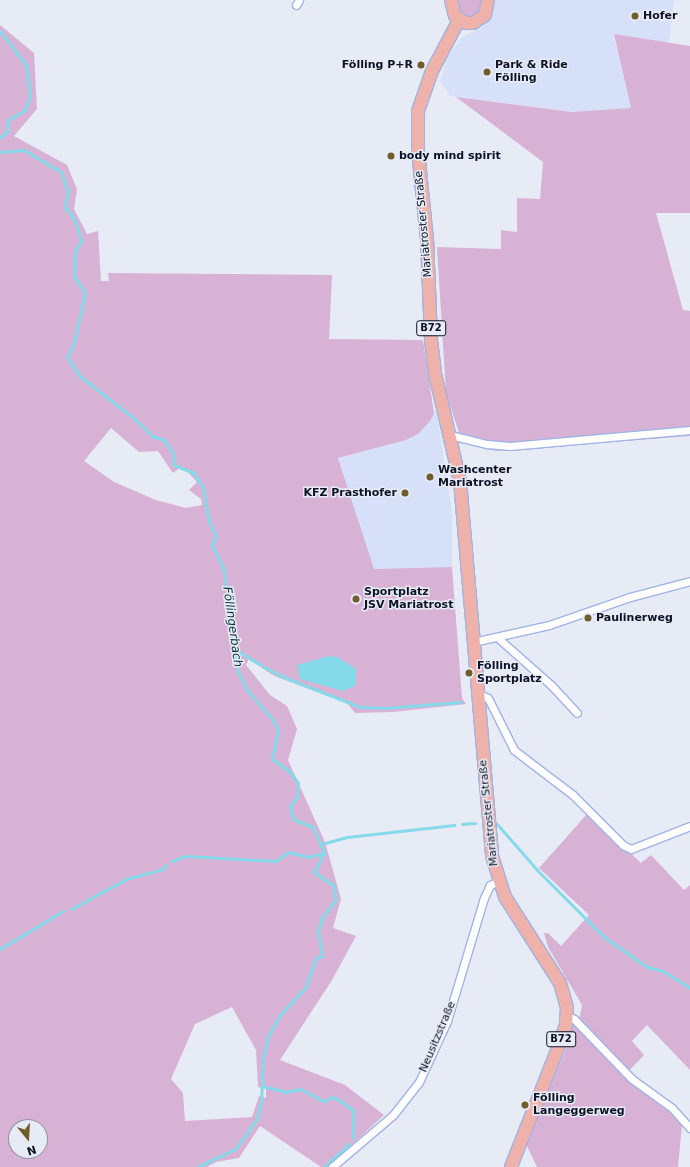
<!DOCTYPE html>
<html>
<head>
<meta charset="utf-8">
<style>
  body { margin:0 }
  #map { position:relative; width:690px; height:1167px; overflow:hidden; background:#e7ebf6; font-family:"DejaVu Sans",sans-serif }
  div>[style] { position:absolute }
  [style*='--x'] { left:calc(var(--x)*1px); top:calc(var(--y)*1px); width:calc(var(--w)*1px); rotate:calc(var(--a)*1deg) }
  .built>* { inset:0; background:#d7e0f9 }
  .green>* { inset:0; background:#d8b2d5 }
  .water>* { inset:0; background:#84dae9 }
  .stream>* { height:3px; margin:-1.5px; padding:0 1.5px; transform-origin:1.5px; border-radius:1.5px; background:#84dae9 }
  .roads { filter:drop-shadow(1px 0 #a0b3e6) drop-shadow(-1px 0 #a0b3e6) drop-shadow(0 1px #a0b3e6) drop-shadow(0 -1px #a0b3e6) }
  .street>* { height:7px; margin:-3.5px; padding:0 3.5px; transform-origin:3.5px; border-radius:3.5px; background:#fff }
  .primary>* { height:12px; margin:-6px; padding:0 6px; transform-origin:6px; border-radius:6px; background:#efb2aa }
  .dots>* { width:11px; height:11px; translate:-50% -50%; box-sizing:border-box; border:2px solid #e7ebf6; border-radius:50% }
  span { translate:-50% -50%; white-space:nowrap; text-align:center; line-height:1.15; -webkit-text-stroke:3px #e7ebf6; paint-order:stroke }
  .shield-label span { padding:1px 3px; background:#e7ebf6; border:1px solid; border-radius:3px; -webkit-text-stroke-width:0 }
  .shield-label { font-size:10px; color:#0c1224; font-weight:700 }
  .poi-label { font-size:11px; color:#0c1224; font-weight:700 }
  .left { translate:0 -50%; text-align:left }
  .right { translate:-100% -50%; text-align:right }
  .street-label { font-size:11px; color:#0c1224 }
  .water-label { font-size:12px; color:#073239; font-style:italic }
  .north { position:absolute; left:8px; top:1119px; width:40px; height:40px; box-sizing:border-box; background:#e7ebf6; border:1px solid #8f94a2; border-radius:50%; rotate:162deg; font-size:11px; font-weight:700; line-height:16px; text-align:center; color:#0c1224 }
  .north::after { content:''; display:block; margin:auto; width:14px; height:18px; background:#6f5d2b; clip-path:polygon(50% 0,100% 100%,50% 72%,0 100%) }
</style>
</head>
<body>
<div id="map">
  <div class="built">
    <i style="clip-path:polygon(490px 0,674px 0,669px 43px,614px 35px,631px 108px,572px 112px,450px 96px,440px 81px,448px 57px,462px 37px,484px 26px)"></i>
    <i style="clip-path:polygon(436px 410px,452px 511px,452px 567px,374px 569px,338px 458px,406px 440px,418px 434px)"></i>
  </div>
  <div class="green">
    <i style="clip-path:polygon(459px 0,483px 0,478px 16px,465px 19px,455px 6px)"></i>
    <i style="clip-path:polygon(evenodd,0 25px,34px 53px,37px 109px,14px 136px,67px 165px,77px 189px,74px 209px,87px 234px,98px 231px,101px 281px,109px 281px,108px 273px,332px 275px,329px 339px,423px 340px,434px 413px,430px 421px,418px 434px,406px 440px,338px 458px,374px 569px,452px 567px,462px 698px,466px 704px,393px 712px,355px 713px,347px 703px,274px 676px,249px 659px,246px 665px,270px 695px,287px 706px,297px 729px,288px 760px,325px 842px,341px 899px,333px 928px,356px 936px,332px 980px,280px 1060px,345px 1085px,384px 1115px,328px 1167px,321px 1167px,260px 1126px,239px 1158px,216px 1162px,207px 1167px,0 1167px,0 25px,111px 428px,139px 452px,158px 451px,173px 473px,182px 466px,197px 482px,189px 490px,201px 499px,202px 505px,186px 508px,156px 500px,114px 482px,84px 461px,111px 428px,0 25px,232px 1007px,256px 1050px,258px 1087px,266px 1089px,266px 1098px,259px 1096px,252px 1117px,185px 1121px,183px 1093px,171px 1079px,195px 1024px,232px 1007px,0 25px,16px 1127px,40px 1127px,40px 1151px,16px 1151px,16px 1127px)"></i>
    <i style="clip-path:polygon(614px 34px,690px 46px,690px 213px,656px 213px,683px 310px,690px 311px,690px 436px,496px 451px,475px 445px,461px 439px,446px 393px,437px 247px,501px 249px,501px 230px,517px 232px,517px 198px,540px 199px,543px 162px,456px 97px,572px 112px,631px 108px)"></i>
    <i style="clip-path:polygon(588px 813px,641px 863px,651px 855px,684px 890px,690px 885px,690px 1070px,647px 1025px,632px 1041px,644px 1055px,624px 1076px,665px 1106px,682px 1125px,678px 1167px,537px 1167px,526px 1144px,569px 1042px,570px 1030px,580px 1016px,582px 1005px,548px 947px,544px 933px,548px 933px,561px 946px,589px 915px,539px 868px)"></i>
  </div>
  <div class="water">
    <i style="clip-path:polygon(329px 656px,337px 657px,356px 669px,356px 685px,343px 691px,300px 679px,297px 665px)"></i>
  </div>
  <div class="stream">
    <i style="--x:0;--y:31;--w:43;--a:52.6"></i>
    <i style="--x:26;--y:65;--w:32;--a:83"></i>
    <i style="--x:30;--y:97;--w:14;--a:111"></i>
    <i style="--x:25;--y:110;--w:20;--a:150"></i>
    <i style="--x:8;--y:120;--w:12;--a:95"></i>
    <i style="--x:7;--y:132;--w:9;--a:144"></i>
    <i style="--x:0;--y:152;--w:24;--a:-5"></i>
    <i style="--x:24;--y:150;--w:43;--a:30.7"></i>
    <i style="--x:61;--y:172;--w:20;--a:70"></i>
    <i style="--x:68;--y:191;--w:16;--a:101"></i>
    <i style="--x:65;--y:207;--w:17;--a:54"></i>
    <i style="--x:75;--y:221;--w:21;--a:73"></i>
    <i style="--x:81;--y:241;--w:12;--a:121"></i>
    <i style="--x:75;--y:251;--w:26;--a:92"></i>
    <i style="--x:74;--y:277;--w:19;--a:54"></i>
    <i style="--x:85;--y:292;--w:52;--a:102.2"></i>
    <i style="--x:74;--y:343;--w:16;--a:117"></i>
    <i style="--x:67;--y:357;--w:23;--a:56"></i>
    <i style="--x:80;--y:376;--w:71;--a:38.2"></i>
    <i style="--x:136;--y:420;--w:23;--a:45"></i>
    <i style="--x:152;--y:436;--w:13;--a:18"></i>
    <i style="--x:164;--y:440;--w:17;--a:57"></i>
    <i style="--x:173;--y:454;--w:11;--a:85"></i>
    <i style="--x:174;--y:465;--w:22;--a:22"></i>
    <i style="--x:194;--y:473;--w:17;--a:59"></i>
    <i style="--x:203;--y:488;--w:34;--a:80"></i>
    <i style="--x:209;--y:521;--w:17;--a:66"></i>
    <i style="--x:216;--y:537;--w:9;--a:117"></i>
    <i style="--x:212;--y:545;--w:25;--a:64"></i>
    <i style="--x:223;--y:568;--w:38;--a:79"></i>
    <i style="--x:230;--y:605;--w:67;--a:83.2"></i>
    <i style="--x:238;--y:672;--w:20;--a:63"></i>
    <i style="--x:247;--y:690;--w:40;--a:49"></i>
    <i style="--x:273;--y:720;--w:11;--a:63"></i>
    <i style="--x:278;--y:730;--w:30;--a:102"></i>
    <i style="--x:272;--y:759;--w:21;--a:35"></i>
    <i style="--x:289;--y:771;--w:15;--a:53"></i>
    <i style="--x:298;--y:783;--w:14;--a:94"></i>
    <i style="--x:297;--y:797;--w:11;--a:128"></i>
    <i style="--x:290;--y:806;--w:13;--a:77"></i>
    <i style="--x:293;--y:819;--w:22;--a:22"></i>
    <i style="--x:313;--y:827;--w:28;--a:67"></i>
    <i style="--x:324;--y:853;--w:21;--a:118"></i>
    <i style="--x:314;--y:872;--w:24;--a:35"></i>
    <i style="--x:334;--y:886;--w:14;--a:86"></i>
    <i style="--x:335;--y:900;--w:22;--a:126"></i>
    <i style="--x:322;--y:918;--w:14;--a:107"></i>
    <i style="--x:318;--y:931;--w:25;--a:81"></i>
    <i style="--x:322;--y:956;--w:6;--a:162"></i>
    <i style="--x:316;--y:958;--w:32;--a:110"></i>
    <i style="--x:305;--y:988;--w:37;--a:133"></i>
    <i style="--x:280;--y:1015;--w:24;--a:120"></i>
    <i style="--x:268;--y:1036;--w:23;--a:103"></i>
    <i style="--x:263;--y:1058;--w:44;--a:92.6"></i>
    <i style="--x:261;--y:1102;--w:17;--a:103"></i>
    <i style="--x:257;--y:1119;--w:37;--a:126"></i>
    <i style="--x:235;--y:1149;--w:42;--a:154.7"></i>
    <i style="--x:234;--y:649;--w:31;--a:31"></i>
    <i style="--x:264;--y:667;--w:19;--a:28"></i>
    <i style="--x:281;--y:676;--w:85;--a:21.4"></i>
    <i style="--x:360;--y:707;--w:24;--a:2"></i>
    <i style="--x:384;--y:708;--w:77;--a:-4.5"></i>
    <i style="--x:462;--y:824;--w:13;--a:-4"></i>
    <i style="--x:497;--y:824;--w:62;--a:48.9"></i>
    <i style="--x:538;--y:871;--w:93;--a:45"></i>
    <i style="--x:604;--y:937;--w:52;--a:34.9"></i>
    <i style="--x:647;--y:967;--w:16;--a:14"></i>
    <i style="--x:663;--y:971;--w:32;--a:32"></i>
    <i style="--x:321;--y:844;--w:27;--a:-15"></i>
    <i style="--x:347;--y:837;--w:108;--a:-6.4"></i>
    <i style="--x:172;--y:861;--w:15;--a:-20"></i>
    <i style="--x:186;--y:856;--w:90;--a:3.2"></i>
    <i style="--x:276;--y:861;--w:15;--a:-37"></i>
    <i style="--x:288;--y:852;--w:21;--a:14"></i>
    <i style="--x:308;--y:857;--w:16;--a:-14"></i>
    <i style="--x:71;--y:909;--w:63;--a:-28.6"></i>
    <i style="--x:126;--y:879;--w:38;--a:-15"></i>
    <i style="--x:163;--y:869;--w:5;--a:-53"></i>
    <i style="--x:0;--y:949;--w:74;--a:-31.1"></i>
    <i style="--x:262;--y:1086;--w:25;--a:14"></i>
    <i style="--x:286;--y:1092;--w:14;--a:-12"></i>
    <i style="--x:300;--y:1089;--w:27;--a:27"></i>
    <i style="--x:324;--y:1101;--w:10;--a:-24"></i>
    <i style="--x:333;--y:1097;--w:7;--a:27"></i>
    <i style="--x:339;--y:1100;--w:17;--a:36"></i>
    <i style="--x:353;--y:1110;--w:28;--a:90"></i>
    <i style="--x:324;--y:1167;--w:34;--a:-43"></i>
  </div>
  <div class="roads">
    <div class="street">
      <i style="--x:296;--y:5;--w:6;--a:-59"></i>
      <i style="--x:450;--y:435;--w:38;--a:14"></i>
      <i style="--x:487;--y:444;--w:23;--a:5"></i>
      <i style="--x:510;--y:446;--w:181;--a:-5.1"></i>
      <i style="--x:498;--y:638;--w:71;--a:41.6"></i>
      <i style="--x:551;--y:685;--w:38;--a:47"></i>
      <i style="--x:473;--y:642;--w:78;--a:-12.6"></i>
      <i style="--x:549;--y:625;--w:86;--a:-19.1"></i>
      <i style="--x:630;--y:597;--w:62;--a:-14.9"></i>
      <i style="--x:478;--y:693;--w:11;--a:27"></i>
      <i style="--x:488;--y:698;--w:58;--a:63.4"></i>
      <i style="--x:514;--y:750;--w:74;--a:37.3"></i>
      <i style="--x:573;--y:795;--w:71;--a:45"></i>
      <i style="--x:623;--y:845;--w:9;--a:27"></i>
      <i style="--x:631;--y:849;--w:63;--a:-21.3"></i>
      <i style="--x:567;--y:1015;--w:8;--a:30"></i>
      <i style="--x:574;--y:1019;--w:83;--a:46"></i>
      <i style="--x:632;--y:1079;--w:49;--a:35.9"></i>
      <i style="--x:672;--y:1108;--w:27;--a:48"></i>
      <i style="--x:332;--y:1167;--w:80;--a:-40.4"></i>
      <i style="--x:393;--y:1115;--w:42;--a:-51.8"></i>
      <i style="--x:419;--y:1082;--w:67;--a:-65.3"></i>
      <i style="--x:447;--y:1021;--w:128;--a:-73.3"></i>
      <i style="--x:484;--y:898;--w:14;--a:-65"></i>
      <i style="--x:490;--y:885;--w:10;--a:-24"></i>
    </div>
    <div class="primary">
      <i style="--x:451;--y:0;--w:16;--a:76"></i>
      <i style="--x:455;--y:16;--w:13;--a:32"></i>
      <i style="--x:466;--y:23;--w:7;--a:0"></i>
      <i style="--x:473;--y:23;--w:14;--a:-34"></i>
      <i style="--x:485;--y:15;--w:15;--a:-79"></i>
      <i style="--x:459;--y:20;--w:58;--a:117.9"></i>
      <i style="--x:432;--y:71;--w:42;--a:109.3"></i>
      <i style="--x:418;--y:111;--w:40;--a:90"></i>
      <i style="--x:418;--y:151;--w:88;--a:84.2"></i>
      <i style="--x:427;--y:239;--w:101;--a:87.7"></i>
      <i style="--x:431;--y:340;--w:38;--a:83"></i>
      <i style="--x:436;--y:378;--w:106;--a:76.9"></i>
      <i style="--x:460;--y:481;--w:376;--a:85.1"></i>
      <i style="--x:492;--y:856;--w:43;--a:72.4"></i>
      <i style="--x:505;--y:897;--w:102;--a:57.4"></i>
      <i style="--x:560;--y:983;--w:25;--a:74"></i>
      <i style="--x:567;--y:1007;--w:17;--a:93"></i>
      <i style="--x:566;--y:1024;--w:20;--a:108"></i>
      <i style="--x:560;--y:1043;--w:133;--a:111.6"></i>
    </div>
  </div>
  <div class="dots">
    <i style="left:635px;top:16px;background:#6f5d2b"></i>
    <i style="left:421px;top:65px;background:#6f5d2b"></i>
    <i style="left:487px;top:72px;background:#6f5d2b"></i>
    <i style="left:391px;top:156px;background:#6f5d2b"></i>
    <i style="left:430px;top:477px;background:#6f5d2b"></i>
    <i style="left:405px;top:493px;background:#6f5d2b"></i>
    <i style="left:356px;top:599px;background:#6f5d2b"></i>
    <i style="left:588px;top:618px;background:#6f5d2b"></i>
    <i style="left:469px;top:673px;background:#6f5d2b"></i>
    <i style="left:525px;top:1105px;background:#6f5d2b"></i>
  </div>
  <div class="shield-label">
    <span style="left:431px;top:328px">B72</span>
    <span style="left:561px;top:1039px">B72</span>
  </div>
  <div class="poi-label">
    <span class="left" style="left:643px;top:16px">Hofer</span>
    <span class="right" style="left:413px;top:65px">Fölling P+R</span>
    <span class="left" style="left:495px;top:72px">Park &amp; Ride<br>Fölling</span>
    <span class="left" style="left:399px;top:156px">body mind spirit</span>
    <span class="left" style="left:438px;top:477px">Washcenter<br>Mariatrost</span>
    <span class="right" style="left:397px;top:493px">KFZ Prasthofer</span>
    <span class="left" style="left:364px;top:599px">Sportplatz<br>JSV Mariatrost</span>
    <span class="left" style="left:596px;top:618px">Paulinerweg</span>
    <span class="left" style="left:477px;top:673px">Fölling<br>Sportplatz</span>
    <span class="left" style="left:533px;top:1105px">Fölling<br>Langeggerweg</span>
  </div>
  <div class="street-label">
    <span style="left:424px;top:224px;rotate:-95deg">Mariatroster Straße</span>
    <span style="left:489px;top:813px;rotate:-96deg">Mariatroster Straße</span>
    <span style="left:438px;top:1037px;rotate:-67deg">Neusitzstraße</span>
  </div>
  <div class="water-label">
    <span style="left:232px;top:627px;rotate:82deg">Föllingerbach</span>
  </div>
  <div class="north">N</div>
</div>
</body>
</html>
